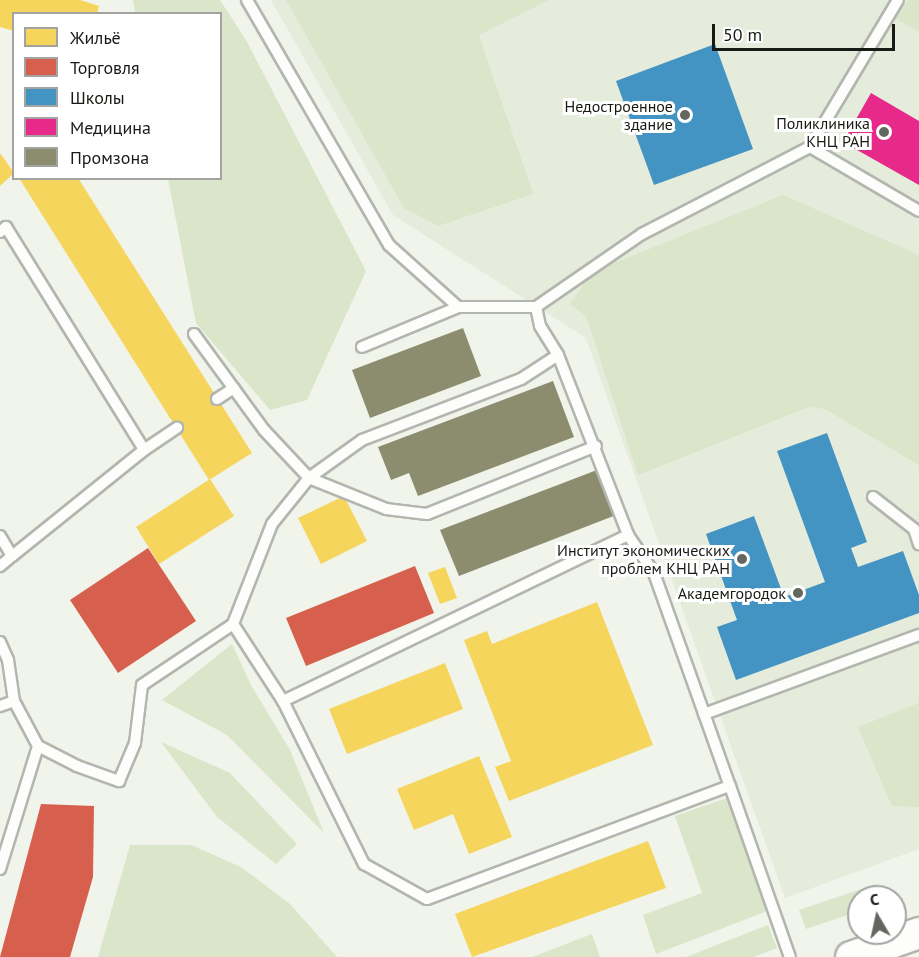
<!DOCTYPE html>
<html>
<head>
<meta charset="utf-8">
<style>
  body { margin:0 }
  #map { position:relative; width:919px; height:957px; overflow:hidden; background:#f0f4eb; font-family:"PT Sans",sans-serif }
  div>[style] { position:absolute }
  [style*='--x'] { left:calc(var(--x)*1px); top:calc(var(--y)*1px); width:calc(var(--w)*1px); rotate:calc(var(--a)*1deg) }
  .built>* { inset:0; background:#e5ecdb }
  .green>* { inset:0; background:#dae5c9 }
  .homes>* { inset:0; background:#f6d55c }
  .shops>* { inset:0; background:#d6604d }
  .schools>* { inset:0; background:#4393c3 }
  .health>* { inset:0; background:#e7298a }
  .industry>* { inset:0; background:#8c8c6e }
  .roads { filter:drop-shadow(2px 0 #b3b6af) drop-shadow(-2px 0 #b3b6af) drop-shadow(0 2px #b3b6af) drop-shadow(0 -2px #b3b6af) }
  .lane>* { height:10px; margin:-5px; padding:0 5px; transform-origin:5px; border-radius:5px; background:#fdfdfc }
  .secondary>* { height:30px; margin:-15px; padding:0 15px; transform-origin:15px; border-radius:15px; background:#fdfdfc }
  .dots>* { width:16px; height:16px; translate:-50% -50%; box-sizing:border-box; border:3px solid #fff; border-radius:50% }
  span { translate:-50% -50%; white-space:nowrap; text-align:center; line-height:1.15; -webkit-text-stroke:6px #fff; paint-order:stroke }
  .poi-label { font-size:16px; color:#181b15 }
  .right { translate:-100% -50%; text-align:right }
  .legend { position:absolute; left:12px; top:12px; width:210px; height:168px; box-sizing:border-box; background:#fff; border:2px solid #a3a4a1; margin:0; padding:8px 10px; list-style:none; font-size:18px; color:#181b15 }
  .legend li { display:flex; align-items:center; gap:12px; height:30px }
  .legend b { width:30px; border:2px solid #a3a4a1 }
  .north { position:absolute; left:847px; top:885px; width:60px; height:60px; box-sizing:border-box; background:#fff; border:2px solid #a3a4a1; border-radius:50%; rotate:351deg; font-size:16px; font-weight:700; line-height:24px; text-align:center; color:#181b15 }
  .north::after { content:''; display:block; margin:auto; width:21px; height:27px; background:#646760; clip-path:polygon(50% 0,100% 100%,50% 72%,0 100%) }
  .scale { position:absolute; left:712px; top:24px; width:183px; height:27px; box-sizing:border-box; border:3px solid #181b15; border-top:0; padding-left:8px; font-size:18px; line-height:21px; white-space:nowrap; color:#181b15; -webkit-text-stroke:4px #fff; paint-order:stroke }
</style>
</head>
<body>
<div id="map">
  <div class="built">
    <i style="clip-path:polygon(271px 0,919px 0,919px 849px,785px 898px,586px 338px,393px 215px)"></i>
  </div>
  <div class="green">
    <i style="clip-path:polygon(133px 0,220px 0,246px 40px,366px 271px,307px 400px,270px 410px,196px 323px,168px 179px,220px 178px,220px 14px,135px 13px)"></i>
    <i style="clip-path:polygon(286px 0,549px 0,479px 35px,533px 194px,438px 226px,404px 208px)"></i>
    <i style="clip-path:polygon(908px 0,919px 0,919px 32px,896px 19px)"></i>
    <i style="clip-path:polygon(783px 195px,919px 255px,919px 465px,825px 409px,809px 407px,638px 475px,586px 316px,570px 304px,592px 272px)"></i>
    <i style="clip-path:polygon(232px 644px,251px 685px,290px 750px,324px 833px,227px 735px,162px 700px)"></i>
    <i style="clip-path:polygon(919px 703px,919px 807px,892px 806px,858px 727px)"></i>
    <i style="clip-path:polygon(161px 742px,230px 773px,297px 844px,276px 864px,217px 817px)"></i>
    <i style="clip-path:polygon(727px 798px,767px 911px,656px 954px,643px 915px,702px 893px,675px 816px)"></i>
    <i style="clip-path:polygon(130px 845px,191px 845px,241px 867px,290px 904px,337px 957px,98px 957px)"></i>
    <i style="clip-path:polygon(876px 884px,880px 897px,859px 897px,859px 911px,806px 929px,799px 910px)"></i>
    <i style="clip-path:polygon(768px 925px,777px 948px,753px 957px,686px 957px)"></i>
    <i style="clip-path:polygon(592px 934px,600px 957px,532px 957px)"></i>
  </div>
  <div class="homes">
    <i style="clip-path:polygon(0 0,80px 0,99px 6px,97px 14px,14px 14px,14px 31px,0 27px)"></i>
    <i style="clip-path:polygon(0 153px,14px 173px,0 186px)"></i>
    <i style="clip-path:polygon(19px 178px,78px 178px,252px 453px,209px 480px)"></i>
    <i style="clip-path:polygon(210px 479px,234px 516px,159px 564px,136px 527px)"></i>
    <i style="clip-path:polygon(344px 496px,367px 541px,321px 564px,298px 518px)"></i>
    <i style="clip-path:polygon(445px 567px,457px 598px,440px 604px,428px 573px)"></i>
    <i style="clip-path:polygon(597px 602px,653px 745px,509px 801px,495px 767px,511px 761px,464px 640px,487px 631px,492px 644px)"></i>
    <i style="clip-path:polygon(445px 663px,463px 709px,347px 754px,329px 709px)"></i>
    <i style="clip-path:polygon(479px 756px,512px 837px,469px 854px,453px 814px,414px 830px,397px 789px)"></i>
    <i style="clip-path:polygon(648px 841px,666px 888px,472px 957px,455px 914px)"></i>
  </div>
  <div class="shops">
    <i style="clip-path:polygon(148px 548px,196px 621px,118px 673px,70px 600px)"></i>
    <i style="clip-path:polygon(415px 566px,434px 613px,306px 666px,286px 618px)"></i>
    <i style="clip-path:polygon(41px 804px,94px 806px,93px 877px,70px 957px,0 957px)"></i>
  </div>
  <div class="schools">
    <i style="clip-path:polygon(715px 44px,753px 149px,654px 185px,616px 81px)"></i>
    <i style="clip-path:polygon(827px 433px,867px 542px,851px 548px,858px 567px,903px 551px,919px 595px,919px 613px,736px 680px,717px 627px,737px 620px,706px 534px,754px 516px,784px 597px,825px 582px,777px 451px)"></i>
  </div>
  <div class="health">
    <i style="clip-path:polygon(871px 93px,919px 121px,919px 185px,843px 142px)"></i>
  </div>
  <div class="industry">
    <i style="clip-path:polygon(463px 328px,481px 376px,370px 418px,352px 370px)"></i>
    <i style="clip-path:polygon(553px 381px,574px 437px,418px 496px,409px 473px,391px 480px,378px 447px)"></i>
    <i style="clip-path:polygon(597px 470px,616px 515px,459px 576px,440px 530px)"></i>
  </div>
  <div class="roads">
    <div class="lane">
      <i style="--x:247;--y:0;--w:283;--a:59.9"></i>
      <i style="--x:389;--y:245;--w:93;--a:41.9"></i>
      <i style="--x:458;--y:307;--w:78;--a:0"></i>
      <i style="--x:536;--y:307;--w:129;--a:-34.6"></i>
      <i style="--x:642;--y:234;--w:189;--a:-27.4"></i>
      <i style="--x:810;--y:147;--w:171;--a:-59.1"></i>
      <i style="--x:810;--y:147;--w:126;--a:30.4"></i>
      <i style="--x:0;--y:232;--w:8;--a:-40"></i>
      <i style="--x:6;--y:227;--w:262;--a:58.2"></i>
      <i style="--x:144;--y:450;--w:169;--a:141.2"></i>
      <i style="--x:536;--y:307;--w:19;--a:78"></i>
      <i style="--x:540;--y:326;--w:34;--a:58"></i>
      <i style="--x:558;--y:355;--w:193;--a:68.7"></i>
      <i style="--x:628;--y:535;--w:46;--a:55.6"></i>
      <i style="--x:654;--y:573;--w:226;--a:70.4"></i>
      <i style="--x:194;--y:334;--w:119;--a:53.9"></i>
      <i style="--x:264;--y:430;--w:66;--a:46.8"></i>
      <i style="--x:309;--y:478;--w:59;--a:128.8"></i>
      <i style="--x:272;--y:524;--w:107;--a:111.3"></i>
      <i style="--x:362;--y:347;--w:104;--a:-22.6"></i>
      <i style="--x:558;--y:355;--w:44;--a:147"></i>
      <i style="--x:521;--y:379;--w:170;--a:159"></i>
      <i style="--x:362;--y:440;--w:65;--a:144.4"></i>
      <i style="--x:309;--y:478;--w:83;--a:21.9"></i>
      <i style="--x:386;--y:509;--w:41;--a:7"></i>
      <i style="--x:427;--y:514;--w:182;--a:-21.9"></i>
      <i style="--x:217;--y:399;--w:20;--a:-33"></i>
      <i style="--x:144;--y:450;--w:40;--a:-34"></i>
      <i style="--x:873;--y:497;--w:52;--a:38"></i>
      <i style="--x:914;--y:529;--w:16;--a:72"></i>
      <i style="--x:0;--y:536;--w:23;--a:59"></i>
      <i style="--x:12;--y:556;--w:16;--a:140"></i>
      <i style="--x:0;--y:642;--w:20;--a:66"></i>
      <i style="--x:8;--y:660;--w:41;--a:81.7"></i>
      <i style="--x:14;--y:701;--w:15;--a:160"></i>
      <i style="--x:14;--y:701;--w:51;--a:61.9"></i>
      <i style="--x:283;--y:701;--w:383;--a:-25.7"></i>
      <i style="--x:704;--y:714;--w:229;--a:-20.2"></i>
      <i style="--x:0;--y:869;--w:129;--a:-72.8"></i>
      <i style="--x:38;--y:746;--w:44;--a:27.1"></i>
      <i style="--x:77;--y:766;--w:45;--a:19.7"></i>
      <i style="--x:119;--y:781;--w:41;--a:-67.2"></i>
      <i style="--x:135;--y:743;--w:58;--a:-83.1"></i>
      <i style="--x:142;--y:685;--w:110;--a:-33.8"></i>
      <i style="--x:233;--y:624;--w:92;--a:57"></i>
      <i style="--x:283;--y:701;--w:182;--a:63.6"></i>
      <i style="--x:364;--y:864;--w:72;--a:29.1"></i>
      <i style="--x:427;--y:899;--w:323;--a:-20.5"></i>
      <i style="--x:730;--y:786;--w:181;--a:70.7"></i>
    </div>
    <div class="secondary">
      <i style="--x:851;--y:957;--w:72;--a:-19.4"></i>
    </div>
  </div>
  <div class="dots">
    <i style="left:685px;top:115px;background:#646760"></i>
    <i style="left:884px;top:132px;background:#646760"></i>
    <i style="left:742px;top:559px;background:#646760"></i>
    <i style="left:798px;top:593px;background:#646760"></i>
  </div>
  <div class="poi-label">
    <span class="right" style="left:673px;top:115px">Недостроенное<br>здание</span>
    <span class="right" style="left:870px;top:132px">Поликлиника<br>КНЦ РАН</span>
    <span class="right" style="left:730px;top:559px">Институт экономических<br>проблем КНЦ РАН</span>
    <span class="right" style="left:786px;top:593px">Академгородок</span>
  </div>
  <ul class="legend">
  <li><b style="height:16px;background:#f6d55c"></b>Жильё</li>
  <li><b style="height:16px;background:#d6604d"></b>Торговля</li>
  <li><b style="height:16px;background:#4393c3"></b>Школы</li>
  <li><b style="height:16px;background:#e7298a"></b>Медицина</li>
  <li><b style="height:16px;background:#8c8c6e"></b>Промзона</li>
  </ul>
  <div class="north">С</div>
  <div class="scale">50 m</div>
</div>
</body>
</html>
